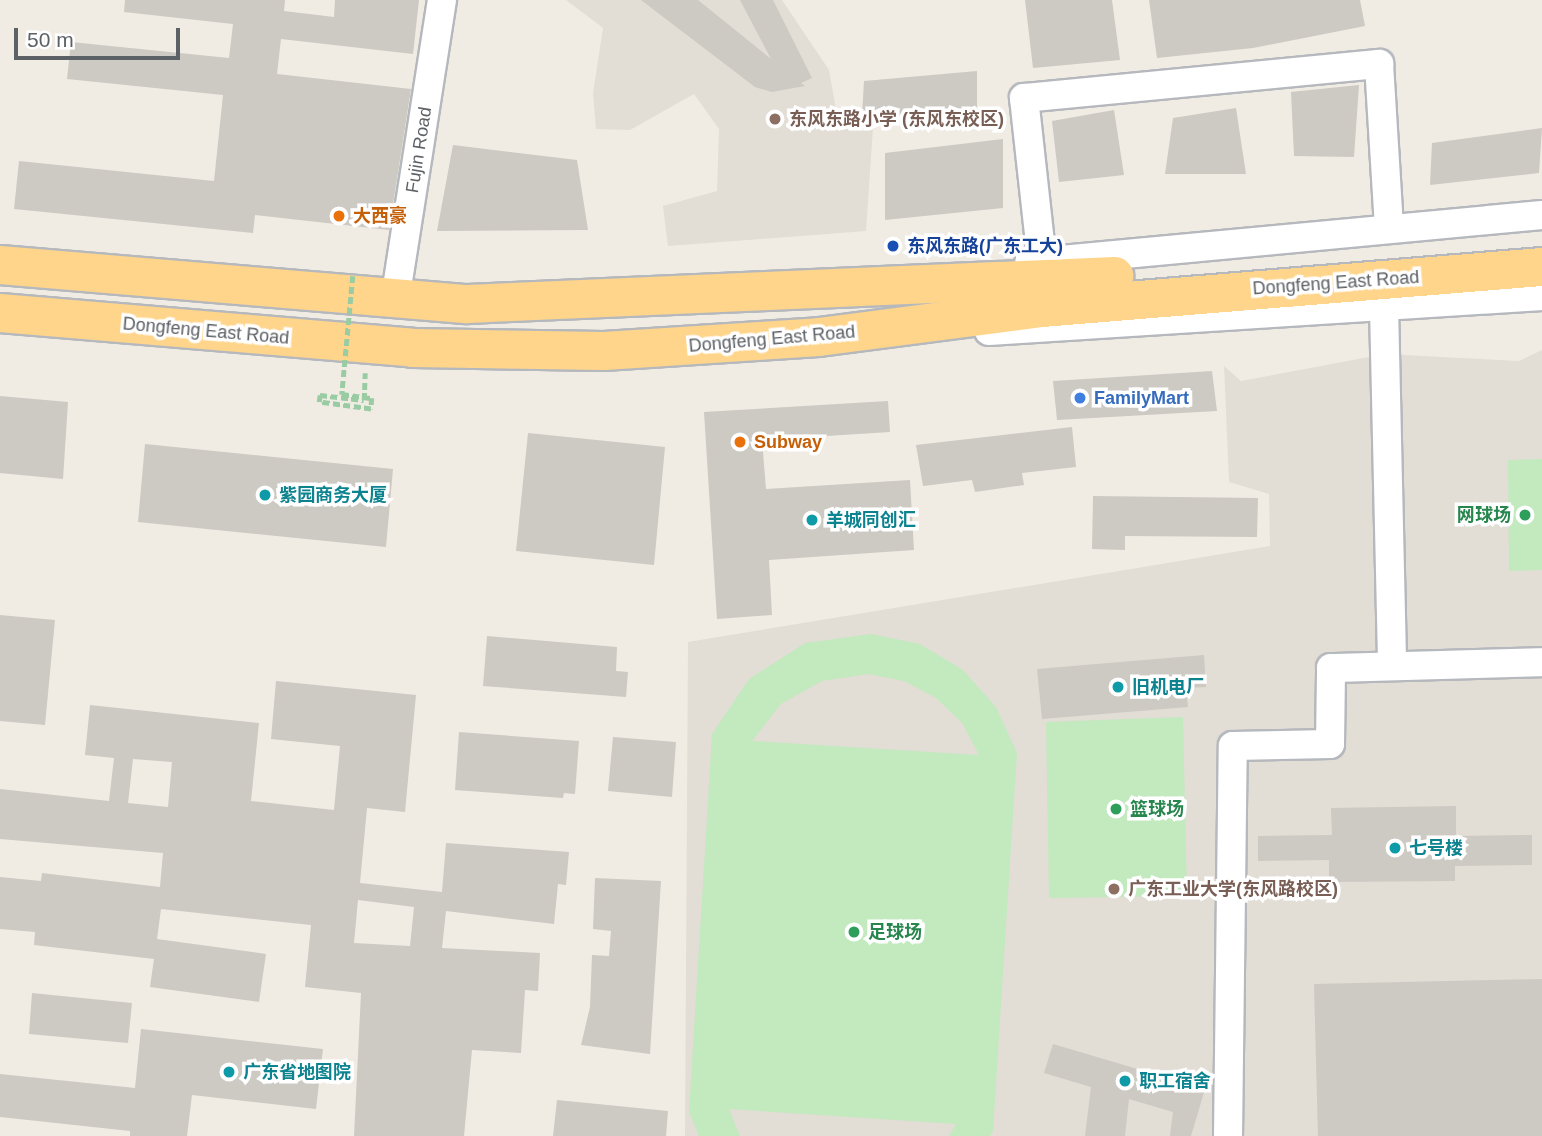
<!DOCTYPE html>
<html>
<head>
<meta charset="utf-8">
<style>
  body { margin:0 }
  #map { position:relative; width:1542px; height:1136px; overflow:hidden; background:#f0ece4; font-family:Helvetica,"Noto Sans SC",sans-serif }
  div>[style] { position:absolute }
  [style*='--x'] { left:calc(var(--x)*1px); top:calc(var(--y)*1px); width:calc(var(--w)*1px); rotate:calc(var(--a)*1deg) }
  .education>* { inset:0; background:#e2ddd5 }
  .green>* { inset:0; background:#c3e9bf }
  .building>* { inset:0; background:#cdc9c3 }
  .path>* { height:4.5px; margin-top:-2.25px; transform-origin:0; background:repeating-linear-gradient(90deg,#99cca2 0 7px,transparent 0 10.5px) }
  .roads { filter:drop-shadow(2px 0 #b5b8bc) drop-shadow(-2px 0 #b5b8bc) drop-shadow(0 2px #b5b8bc) drop-shadow(0 -2px #b5b8bc) }
  .minor>* { height:28px; margin:-14px; padding:0 14px; transform-origin:14px; border-radius:14px; background:#fff }
  .highway>* { height:38px; margin:-19px; padding:0 19px; transform-origin:19px; border-radius:19px; background:#ffd58c }
  .path-bridge>* { height:4.5px; margin-top:-2.25px; transform-origin:0; background:repeating-linear-gradient(90deg,#99cca2 0 7px,transparent 0 10.5px) }
  .dots>* { width:19px; height:19px; translate:-50% -50%; box-sizing:border-box; border:4px solid #fff; border-radius:50% }
  span { translate:-50% -50%; white-space:nowrap; text-align:center; line-height:1.15; -webkit-text-stroke:7px #fff; paint-order:stroke }
  .education-label { font-size:18px; color:#785e54; font-weight:700 }
  .left { translate:0 -50%; text-align:left }
  .street-label { font-size:18px; color:#5c6166 }
  .food-label { font-size:18px; color:#c56008; font-weight:700 }
  .transit-label { font-size:18px; color:#164399; font-weight:700 }
  .shop-label { font-size:18px; color:#366cbe; font-weight:700 }
  .culture-label { font-size:18px; color:#0d838f; font-weight:700 }
  .leisure-label { font-size:18px; color:#27864d; font-weight:700 }
  .right { translate:-100% -50%; text-align:right }
  .scale { position:absolute; left:14px; top:28px; width:166px; height:32px; box-sizing:border-box; border:4px solid #5c6166; border-top:0; padding-left:9px; font-size:21px; line-height:24px; white-space:nowrap; color:#5c6166; -webkit-text-stroke:5px #fff; paint-order:stroke }
</style>
</head>
<body>
<div id="map">
  <div class="education">
    <i style="clip-path:polygon(566px 0,782px 0,829px 70px,839px 127px,873px 128px,866px 231px,668px 246px,663px 206px,717px 191px,719px 129px,694px 94px,630px 130px,596px 129px,593px 93px,603px 28px)"></i>
    <i style="clip-path:polygon(1542px 350px,1542px 1136px,685px 1136px,688px 642px,1270px 546px,1269px 494px,1229px 482px,1224px 366px,1241px 381px,1385px 354px,1519px 361px)"></i>
  </div>
  <div class="green">
    <i style="clip-path:polygon(1542px 459px,1542px 570px,1509px 571px,1508px 460px)"></i>
    <i style="clip-path:polygon(evenodd,871px 634px,920px 644px,963px 670px,996px 707px,1017px 753px,993px 1131px,990px 1136px,949px 1136px,956px 1124px,729px 1109px,740px 1136px,699px 1136px,689px 1112px,712px 734px,749px 679px,805px 643px,871px 634px,868px 674px,904px 681px,936px 698px,962px 723px,979px 755px,752px 741px,781px 704px,822px 681px,868px 674px)"></i>
    <i style="clip-path:polygon(1183px 717px,1187px 896px,1049px 898px,1046px 722px)"></i>
  </div>
  <div class="building">
    <i style="clip-path:polygon(125px 0,285px 0,284px 11px,334px 17px,335px 0,419px 0,413px 54px,281px 39px,277px 74px,411px 89px,389px 230px,255px 215px,253px 233px,14px 209px,19px 161px,214px 181px,223px 95px,67px 79px,71px 42px,229px 58px,233px 24px,124px 12px)"></i>
    <i style="clip-path:polygon(641px 0,698px 0,771px 59px,740px 0,773px 0,812px 78px,801px 83px,805px 86px,772px 92px,755px 87px)"></i>
    <i style="clip-path:polygon(1025px 0,1112px 0,1120px 60px,1033px 68px)"></i>
    <i style="clip-path:polygon(1149px 0,1360px 0,1365px 26px,1253px 48px,1157px 58px)"></i>
    <i style="clip-path:polygon(977px 71px,977px 114px,862px 115px,864px 81px)"></i>
    <i style="clip-path:polygon(1359px 85px,1354px 157px,1294px 156px,1291px 92px)"></i>
    <i style="clip-path:polygon(1236px 108px,1246px 174px,1165px 174px,1173px 118px)"></i>
    <i style="clip-path:polygon(1114px 110px,1124px 175px,1059px 182px,1052px 121px)"></i>
    <i style="clip-path:polygon(1542px 128px,1539px 173px,1430px 185px,1432px 143px)"></i>
    <i style="clip-path:polygon(1003px 139px,1003px 208px,885px 220px,885px 153px)"></i>
    <i style="clip-path:polygon(453px 145px,577px 160px,588px 230px,437px 231px)"></i>
    <i style="clip-path:polygon(1212px 371px,1217px 411px,1057px 420px,1053px 381px)"></i>
    <i style="clip-path:polygon(0 396px,68px 402px,63px 479px,0 473px)"></i>
    <i style="clip-path:polygon(888px 401px,890px 432px,762px 440px,766px 489px,910px 480px,914px 550px,769px 560px,772px 615px,717px 619px,704px 412px)"></i>
    <i style="clip-path:polygon(1072px 427px,1076px 467px,1022px 473px,1024px 485px,975px 492px,972px 480px,923px 486px,916px 445px)"></i>
    <i style="clip-path:polygon(528px 433px,665px 447px,654px 565px,516px 551px)"></i>
    <i style="clip-path:polygon(145px 444px,393px 469px,386px 547px,138px 522px)"></i>
    <i style="clip-path:polygon(1093px 496px,1258px 498px,1257px 537px,1125px 536px,1125px 550px,1092px 549px)"></i>
    <i style="clip-path:polygon(0 615px,55px 620px,45px 725px,0 721px)"></i>
    <i style="clip-path:polygon(487px 636px,617px 647px,616px 671px,628px 672px,626px 697px,483px 686px)"></i>
    <i style="clip-path:polygon(1204px 655px,1206px 687px,1186px 688px,1188px 707px,1042px 719px,1037px 669px)"></i>
    <i style="clip-path:polygon(evenodd,276px 681px,416px 695px,405px 812px,367px 808px,360px 883px,442px 892px,446px 843px,569px 852px,566px 885px,558px 884px,554px 924px,446px 911px,442px 948px,540px 953px,538px 991px,525px 990px,521px 1053px,472px 1050px,464px 1136px,354px 1136px,361px 993px,305px 987px,311px 925px,161px 909px,157px 939px,266px 954px,259px 1002px,150px 987px,154px 959px,34px 945px,35px 932px,0 929px,0 877px,41px 881px,42px 873px,160px 887px,163px 853px,0 839px,0 789px,109px 801px,114px 758px,85px 755px,90px 705px,259px 723px,251px 801px,334px 810px,340px 746px,271px 739px,276px 681px,133px 759px,172px 762px,168px 807px,128px 803px,133px 759px,276px 681px,358px 900px,414px 907px,410px 946px,354px 943px,358px 900px)"></i>
    <i style="clip-path:polygon(459px 732px,579px 741px,575px 794px,564px 793px,563px 798px,455px 790px)"></i>
    <i style="clip-path:polygon(613px 737px,676px 742px,672px 797px,608px 791px)"></i>
    <i style="clip-path:polygon(1456px 806px,1456px 836px,1532px 835px,1532px 865px,1455px 866px,1455px 881px,1329px 882px,1329px 860px,1258px 861px,1258px 836px,1332px 835px,1331px 808px)"></i>
    <i style="clip-path:polygon(595px 878px,661px 881px,650px 1054px,581px 1045px,590px 1007px,592px 955px,609px 956px,611px 931px,593px 929px)"></i>
    <i style="clip-path:polygon(1542px 979px,1542px 1136px,1318px 1136px,1314px 984px)"></i>
    <i style="clip-path:polygon(32px 993px,132px 1003px,128px 1043px,29px 1034px)"></i>
    <i style="clip-path:polygon(141px 1029px,323px 1049px,316px 1109px,192px 1095px,187px 1136px,130px 1136px,130px 1131px,0 1117px,0 1074px,135px 1088px)"></i>
    <i style="clip-path:polygon(1053px 1044px,1205px 1089px,1191px 1136px,1170px 1136px,1173px 1112px,1129px 1099px,1125px 1136px,1085px 1136px,1091px 1087px,1044px 1073px)"></i>
    <i style="clip-path:polygon(557px 1100px,668px 1111px,666px 1136px,553px 1136px)"></i>
  </div>
  <div class="path">
    <i style="--x:364;--y:400;--w:27;--a:-88"></i>
  </div>
  <div class="roads">
    <div class="minor">
      <i style="--x:1042;--y:261;--w:164;--a:-96.3"></i>
      <i style="--x:1024;--y:98;--w:357;--a:-5.5"></i>
      <i style="--x:1379;--y:64;--w:164;--a:86.5"></i>
      <i style="--x:1029;--y:263;--w:515;--a:-5.35"></i>
      <i style="--x:395;--y:300;--w:304;--a:-81.1"></i>
      <i style="--x:1384;--y:307;--w:359;--a:88.7"></i>
      <i style="--x:989;--y:331;--w:554;--a:-3.62"></i>
      <i style="--x:1228;--y:1136;--w:390;--a:-89.3"></i>
      <i style="--x:1233;--y:746;--w:97;--a:-1.2"></i>
      <i style="--x:1330;--y:744;--w:76;--a:-89.2"></i>
      <i style="--x:1331;--y:668;--w:211;--a:-1.6"></i>
    </div>
    <div class="highway">
      <i style="--x:0;--y:265;--w:469;--a:4.8"></i>
      <i style="--x:467;--y:304;--w:648;--a:-2.48"></i>
      <i style="--x:0;--y:313;--w:414;--a:4.8"></i>
      <i style="--x:413;--y:348;--w:191;--a:0.9"></i>
      <i style="--x:604;--y:351;--w:215;--a:-3.7"></i>
      <i style="--x:819;--y:337;--w:225;--a:-7.4"></i>
      <i style="--x:1042;--y:308;--w:502;--a:-4.69"></i>
    </div>
  </div>
  <div class="path-bridge">
    <i style="--x:353;--y:276;--w:119;--a:95.3"></i>
    <i style="--x:342;--y:394;--w:30;--a:8"></i>
    <i style="--x:372;--y:398;--w:11;--a:95"></i>
    <i style="--x:371;--y:409;--w:52;--a:-172.3"></i>
    <i style="--x:319;--y:402;--w:7;--a:-82"></i>
    <i style="--x:320;--y:395;--w:44;--a:6.5"></i>
  </div>
  <div class="dots">
    <i style="left:775px;top:119px;background:#8d6e63"></i>
    <i style="left:339px;top:216px;background:#e8710a"></i>
    <i style="left:893px;top:246px;background:#1a4fb4"></i>
    <i style="left:1080px;top:398px;background:#3f7fe0"></i>
    <i style="left:740px;top:442px;background:#e8710a"></i>
    <i style="left:265px;top:495px;background:#0f9aa8"></i>
    <i style="left:1525px;top:515px;background:#2e9e5b"></i>
    <i style="left:812px;top:520px;background:#0f9aa8"></i>
    <i style="left:1118px;top:687px;background:#0f9aa8"></i>
    <i style="left:1116px;top:809px;background:#2e9e5b"></i>
    <i style="left:1395px;top:848px;background:#0f9aa8"></i>
    <i style="left:1114px;top:889px;background:#8d6e63"></i>
    <i style="left:854px;top:932px;background:#2e9e5b"></i>
    <i style="left:229px;top:1072px;background:#0f9aa8"></i>
    <i style="left:1125px;top:1081px;background:#0f9aa8"></i>
  </div>
  <div class="education-label">
    <span class="left" style="left:789px;top:119px">东风东路小学 (东风东校区)</span>
    <span class="left" style="left:1128px;top:889px">广东工业大学(东风路校区)</span>
  </div>
  <div class="street-label">
    <span style="left:419px;top:150px;rotate:-81deg">Fujin Road</span>
    <span style="left:1336px;top:283px;rotate:-4deg">Dongfeng East Road</span>
    <span style="left:206px;top:331px;rotate:5deg">Dongfeng East Road</span>
    <span style="left:772px;top:339px;rotate:-5deg">Dongfeng East Road</span>
  </div>
  <div class="food-label">
    <span class="left" style="left:353px;top:216px">大西豪</span>
    <span class="left" style="left:754px;top:442px">Subway</span>
  </div>
  <div class="transit-label">
    <span class="left" style="left:907px;top:246px">东风东路(广东工大)</span>
  </div>
  <div class="shop-label">
    <span class="left" style="left:1094px;top:398px">FamilyMart</span>
  </div>
  <div class="culture-label">
    <span class="left" style="left:279px;top:495px">紫园商务大厦</span>
    <span class="left" style="left:826px;top:520px">羊城同创汇</span>
    <span class="left" style="left:1132px;top:687px">旧机电厂</span>
    <span class="left" style="left:1409px;top:848px">七号楼</span>
    <span class="left" style="left:243px;top:1072px">广东省地图院</span>
    <span class="left" style="left:1139px;top:1081px">职工宿舍</span>
  </div>
  <div class="leisure-label">
    <span class="right" style="left:1511px;top:515px">网球场</span>
    <span class="left" style="left:1130px;top:809px">篮球场</span>
    <span class="left" style="left:868px;top:932px">足球场</span>
  </div>
  <div class="scale">50 m</div>
</div>
</body>
</html>
